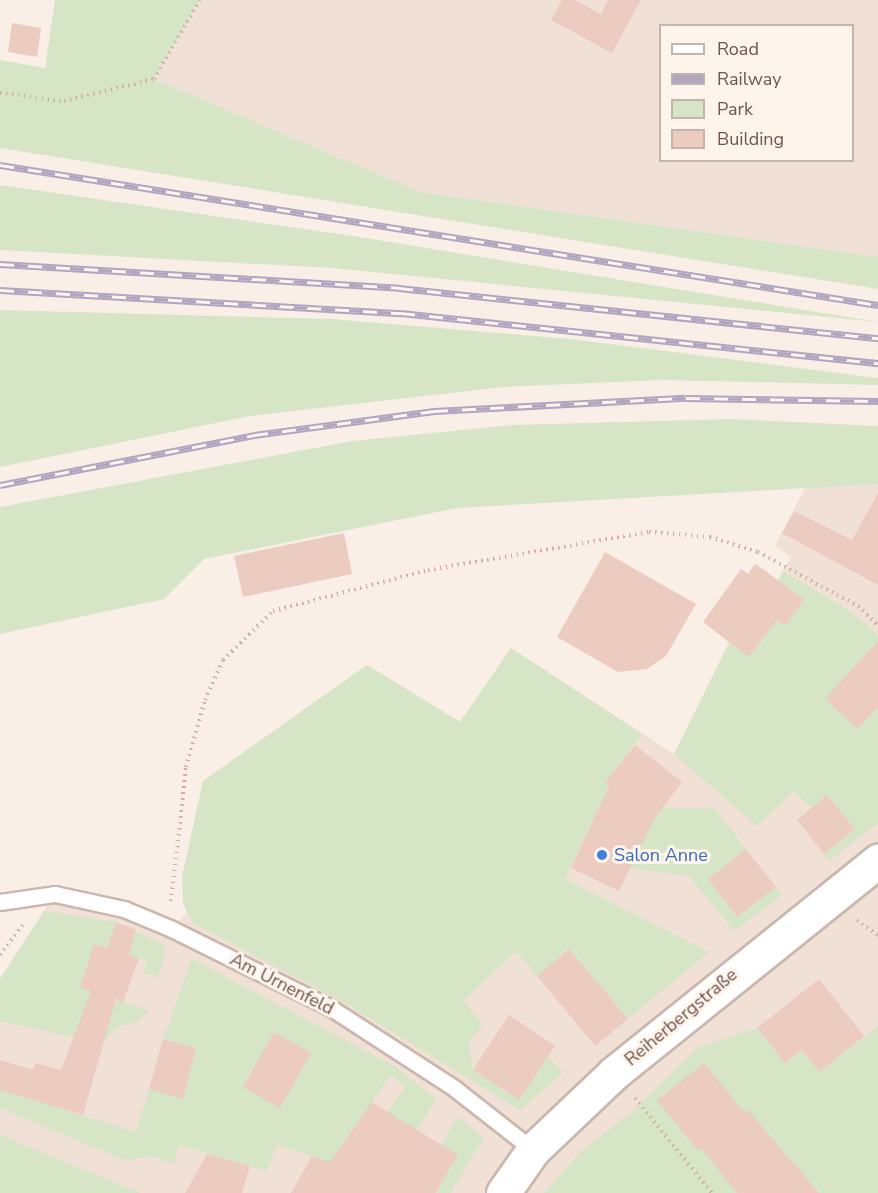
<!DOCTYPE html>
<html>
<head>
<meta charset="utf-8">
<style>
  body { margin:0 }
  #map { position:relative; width:878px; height:1193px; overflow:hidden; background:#f9efe6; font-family:"Nunito Sans",sans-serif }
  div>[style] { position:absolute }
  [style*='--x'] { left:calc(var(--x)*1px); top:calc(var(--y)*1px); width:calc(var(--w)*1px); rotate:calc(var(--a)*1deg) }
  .residential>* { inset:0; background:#f0e0d5 }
  .green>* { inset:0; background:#d6e5c6 }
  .building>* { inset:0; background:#ecccc0 }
  .path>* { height:4px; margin-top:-2px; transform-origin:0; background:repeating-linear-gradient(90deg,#d0b0a4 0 1.5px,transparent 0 6px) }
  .roads { filter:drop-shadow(2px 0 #cab7ad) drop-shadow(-2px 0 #cab7ad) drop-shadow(0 2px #cab7ad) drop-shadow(0 -2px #cab7ad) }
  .lane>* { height:15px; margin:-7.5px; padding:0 7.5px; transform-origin:7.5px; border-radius:7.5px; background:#fff }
  .secondary>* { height:33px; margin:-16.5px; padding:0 16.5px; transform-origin:16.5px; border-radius:16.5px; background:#fff }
  .rail>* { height:7px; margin-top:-3.5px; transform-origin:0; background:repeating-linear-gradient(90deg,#fdf4eb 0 14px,#b1a5c2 0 28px); box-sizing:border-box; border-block:2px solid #b1a5c2 }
  .dots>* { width:16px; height:16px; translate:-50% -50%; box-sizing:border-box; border:3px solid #fdf4eb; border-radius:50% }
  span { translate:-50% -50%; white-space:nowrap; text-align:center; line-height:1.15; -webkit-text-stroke:6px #fdf4eb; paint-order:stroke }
  .shop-label { font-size:18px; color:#366cbe }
  .left { translate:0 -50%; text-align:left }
  .street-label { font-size:18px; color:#70554d }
  .legend { position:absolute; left:659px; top:24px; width:195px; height:138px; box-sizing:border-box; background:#fdf4eb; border:2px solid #c5b4ac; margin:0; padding:8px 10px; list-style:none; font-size:18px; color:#70554d }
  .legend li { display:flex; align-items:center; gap:12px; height:30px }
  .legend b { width:30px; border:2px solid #c5b4ac }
</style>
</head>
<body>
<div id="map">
  <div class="residential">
    <i style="clip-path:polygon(evenodd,200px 0,878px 0,878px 257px,420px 192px,154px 79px,200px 0,660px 26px,852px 26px,852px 160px,660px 160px,660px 26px)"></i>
    <i style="clip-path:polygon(878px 484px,878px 1193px,0 1193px,0 979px,55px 894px,172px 929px,186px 914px,182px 878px,203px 781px,367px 665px,460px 722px,511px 648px,674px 754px,729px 642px,708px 626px,741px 569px,748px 573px,756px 563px,778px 580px,791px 557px,775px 546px,806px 486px)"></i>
  </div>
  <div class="green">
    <i style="clip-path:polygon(55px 0,200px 0,154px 79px,420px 192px,878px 257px,878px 289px,0 148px,0 60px,45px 68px)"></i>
    <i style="clip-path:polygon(0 185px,353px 236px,878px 322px,332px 268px,0 250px)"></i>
    <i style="clip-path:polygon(0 310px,331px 319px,570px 339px,878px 378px,878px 385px,661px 380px,503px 387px,250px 416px,0 467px)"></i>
    <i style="clip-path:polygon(731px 419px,878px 426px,878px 484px,457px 508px,204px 559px,164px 599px,0 634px,0 507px,352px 441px,513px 425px)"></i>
    <i style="clip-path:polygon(783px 571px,853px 613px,878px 635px,878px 823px,829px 861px,824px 854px,855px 829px,828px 795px,811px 808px,794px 791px,757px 826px,674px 754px,730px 642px,749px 657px,777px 620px,785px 625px,804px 600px,778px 580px)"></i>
    <i style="clip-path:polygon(511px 648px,642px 734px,605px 783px,653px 820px,662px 808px,714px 808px,746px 849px,708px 879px,737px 917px,776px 887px,782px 895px,734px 931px,689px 876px,630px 868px,641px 846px,591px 823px,565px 879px,709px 952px,628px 1019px,569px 949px,537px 976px,516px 951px,463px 1001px,483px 1025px,469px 1041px,473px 1070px,519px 1100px,548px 1056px,563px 1073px,520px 1110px,340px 1000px,194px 924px,183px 903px,182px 878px,203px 781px,367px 665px,460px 722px)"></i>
    <i style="clip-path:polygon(44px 911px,117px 922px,167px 947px,158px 977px,143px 973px,147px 961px,94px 944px,80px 988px,149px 1011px,138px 1021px,116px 1028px,103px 1043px,0 1021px,0 979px)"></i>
    <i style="clip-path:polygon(192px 959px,396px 1067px,436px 1099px,382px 1187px,347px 1170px,405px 1087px,391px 1075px,330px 1162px,278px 1145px,266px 1171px,179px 1145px,174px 1163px,150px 1156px,127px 1161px,0 1108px,0 1090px,136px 1132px,149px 1089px,183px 1098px,196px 1048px,163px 1039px)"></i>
    <i style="clip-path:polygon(878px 1026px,878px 1193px,544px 1193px,580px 1152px,632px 1112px,697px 1048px,757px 1028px,785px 1063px,802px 1050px,819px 1072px)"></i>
    <i style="clip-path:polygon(458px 1117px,484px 1138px,450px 1193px,435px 1193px,458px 1155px,442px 1145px)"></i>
    <i style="clip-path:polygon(0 1135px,140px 1193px,0 1193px)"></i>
  </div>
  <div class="building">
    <i style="clip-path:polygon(562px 0,575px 0,601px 14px,608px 0,641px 0,612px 53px,551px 20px)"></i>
    <i style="clip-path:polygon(12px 23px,41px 28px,37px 57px,8px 52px)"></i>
    <i style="clip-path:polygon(878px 493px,878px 585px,782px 533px,794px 511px,852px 540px)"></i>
    <i style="clip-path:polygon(344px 533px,352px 574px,243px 597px,234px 556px)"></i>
    <i style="clip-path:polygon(605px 552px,696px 604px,666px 656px,647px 669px,618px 672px,557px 637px)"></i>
    <i style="clip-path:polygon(755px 564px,804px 599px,785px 626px,777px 620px,749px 657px,703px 622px,741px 569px,748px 574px)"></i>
    <i style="clip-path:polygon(878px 641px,878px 707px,857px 729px,825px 699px)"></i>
    <i style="clip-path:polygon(635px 745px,682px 782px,653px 821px,619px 891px,571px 868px,609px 786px,605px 783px)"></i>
    <i style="clip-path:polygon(827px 795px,855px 829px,824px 854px,797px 820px)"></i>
    <i style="clip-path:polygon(746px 849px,776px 887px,737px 917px,708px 879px)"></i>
    <i style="clip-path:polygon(116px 923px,136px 929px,129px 955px,139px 958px,123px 1002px,116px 999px,83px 1115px,0 1090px,0 1060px,33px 1070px,36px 1063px,61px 1070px,91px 991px,80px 988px,94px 944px,107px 948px)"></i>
    <i style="clip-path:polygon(569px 949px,628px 1019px,595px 1046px,537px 976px)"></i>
    <i style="clip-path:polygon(819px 979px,864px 1036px,819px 1072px,802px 1050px,785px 1063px,757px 1028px)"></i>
    <i style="clip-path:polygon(509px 1015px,555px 1046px,519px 1100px,473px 1070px)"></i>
    <i style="clip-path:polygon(274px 1032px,311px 1053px,280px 1108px,243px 1087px)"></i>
    <i style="clip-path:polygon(163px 1039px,196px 1048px,183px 1099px,149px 1089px)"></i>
    <i style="clip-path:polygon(704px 1063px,744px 1112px,747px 1109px,819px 1193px,737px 1193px,701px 1148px,698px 1151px,657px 1100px)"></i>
    <i style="clip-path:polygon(372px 1102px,458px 1155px,435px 1193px,291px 1193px,312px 1156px,330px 1162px)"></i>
    <i style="clip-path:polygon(207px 1154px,250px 1166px,242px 1193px,185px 1193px)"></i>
  </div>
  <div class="path">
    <i style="--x:0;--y:93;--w:64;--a:7.1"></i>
    <i style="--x:64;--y:101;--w:93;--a:-13.7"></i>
    <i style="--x:154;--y:79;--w:91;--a:-59.8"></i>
    <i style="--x:171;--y:901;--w:135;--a:-83.6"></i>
    <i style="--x:186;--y:767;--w:70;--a:-74.2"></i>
    <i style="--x:205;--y:700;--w:44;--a:-65.8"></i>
    <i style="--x:223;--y:660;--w:70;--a:-44.4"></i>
    <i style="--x:273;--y:611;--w:160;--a:-14.8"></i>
    <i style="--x:428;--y:570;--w:224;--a:-9.8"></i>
    <i style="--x:649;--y:532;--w:61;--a:4.7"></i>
    <i style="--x:710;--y:537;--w:50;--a:17.4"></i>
    <i style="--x:758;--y:552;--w:114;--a:28.4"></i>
    <i style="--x:858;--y:606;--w:28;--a:44"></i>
    <i style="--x:857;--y:920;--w:26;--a:37"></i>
    <i style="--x:0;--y:955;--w:38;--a:-53"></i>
    <i style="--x:635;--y:1098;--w:122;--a:51"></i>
  </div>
  <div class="roads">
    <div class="lane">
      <i style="--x:0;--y:902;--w:56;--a:-8.3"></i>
      <i style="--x:55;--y:894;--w:71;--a:12.3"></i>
      <i style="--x:124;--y:909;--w:52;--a:22.6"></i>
      <i style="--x:172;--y:929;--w:178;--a:26.4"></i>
      <i style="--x:331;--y:1008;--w:147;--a:33"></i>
      <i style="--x:454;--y:1088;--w:100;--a:38.1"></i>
    </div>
    <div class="secondary">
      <i style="--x:503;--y:1193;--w:52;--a:-55.1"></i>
      <i style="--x:533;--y:1150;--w:112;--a:-43.5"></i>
      <i style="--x:614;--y:1073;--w:339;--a:-38.8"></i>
    </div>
  </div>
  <div class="rail">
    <i style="--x:0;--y:165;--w:889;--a:9.06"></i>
    <i style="--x:0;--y:264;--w:400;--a:3.4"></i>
    <i style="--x:399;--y:288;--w:482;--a:6"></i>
    <i style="--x:0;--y:290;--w:402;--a:3.3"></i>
    <i style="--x:401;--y:313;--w:480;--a:6"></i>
    <i style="--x:0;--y:485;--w:259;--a:-11.1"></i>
    <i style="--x:254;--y:435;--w:182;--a:-7.6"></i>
    <i style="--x:434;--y:411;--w:252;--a:-3"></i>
    <i style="--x:686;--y:398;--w:192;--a:0.9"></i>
  </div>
  <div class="dots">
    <i style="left:602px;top:855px;background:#3f7fe0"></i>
  </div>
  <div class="shop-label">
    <span class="left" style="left:614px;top:855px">Salon Anne</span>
  </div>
  <div class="street-label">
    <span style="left:282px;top:984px;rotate:27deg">Am Urnenfeld</span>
    <span style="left:681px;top:1017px;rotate:-40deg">Reiherbergstraße</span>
  </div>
  <ul class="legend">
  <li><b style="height:8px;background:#fff"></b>Road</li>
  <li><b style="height:8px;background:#b1a5c2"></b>Railway</li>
  <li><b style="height:16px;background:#d6e5c6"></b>Park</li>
  <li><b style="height:16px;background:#ecccc0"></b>Building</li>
  </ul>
</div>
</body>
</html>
